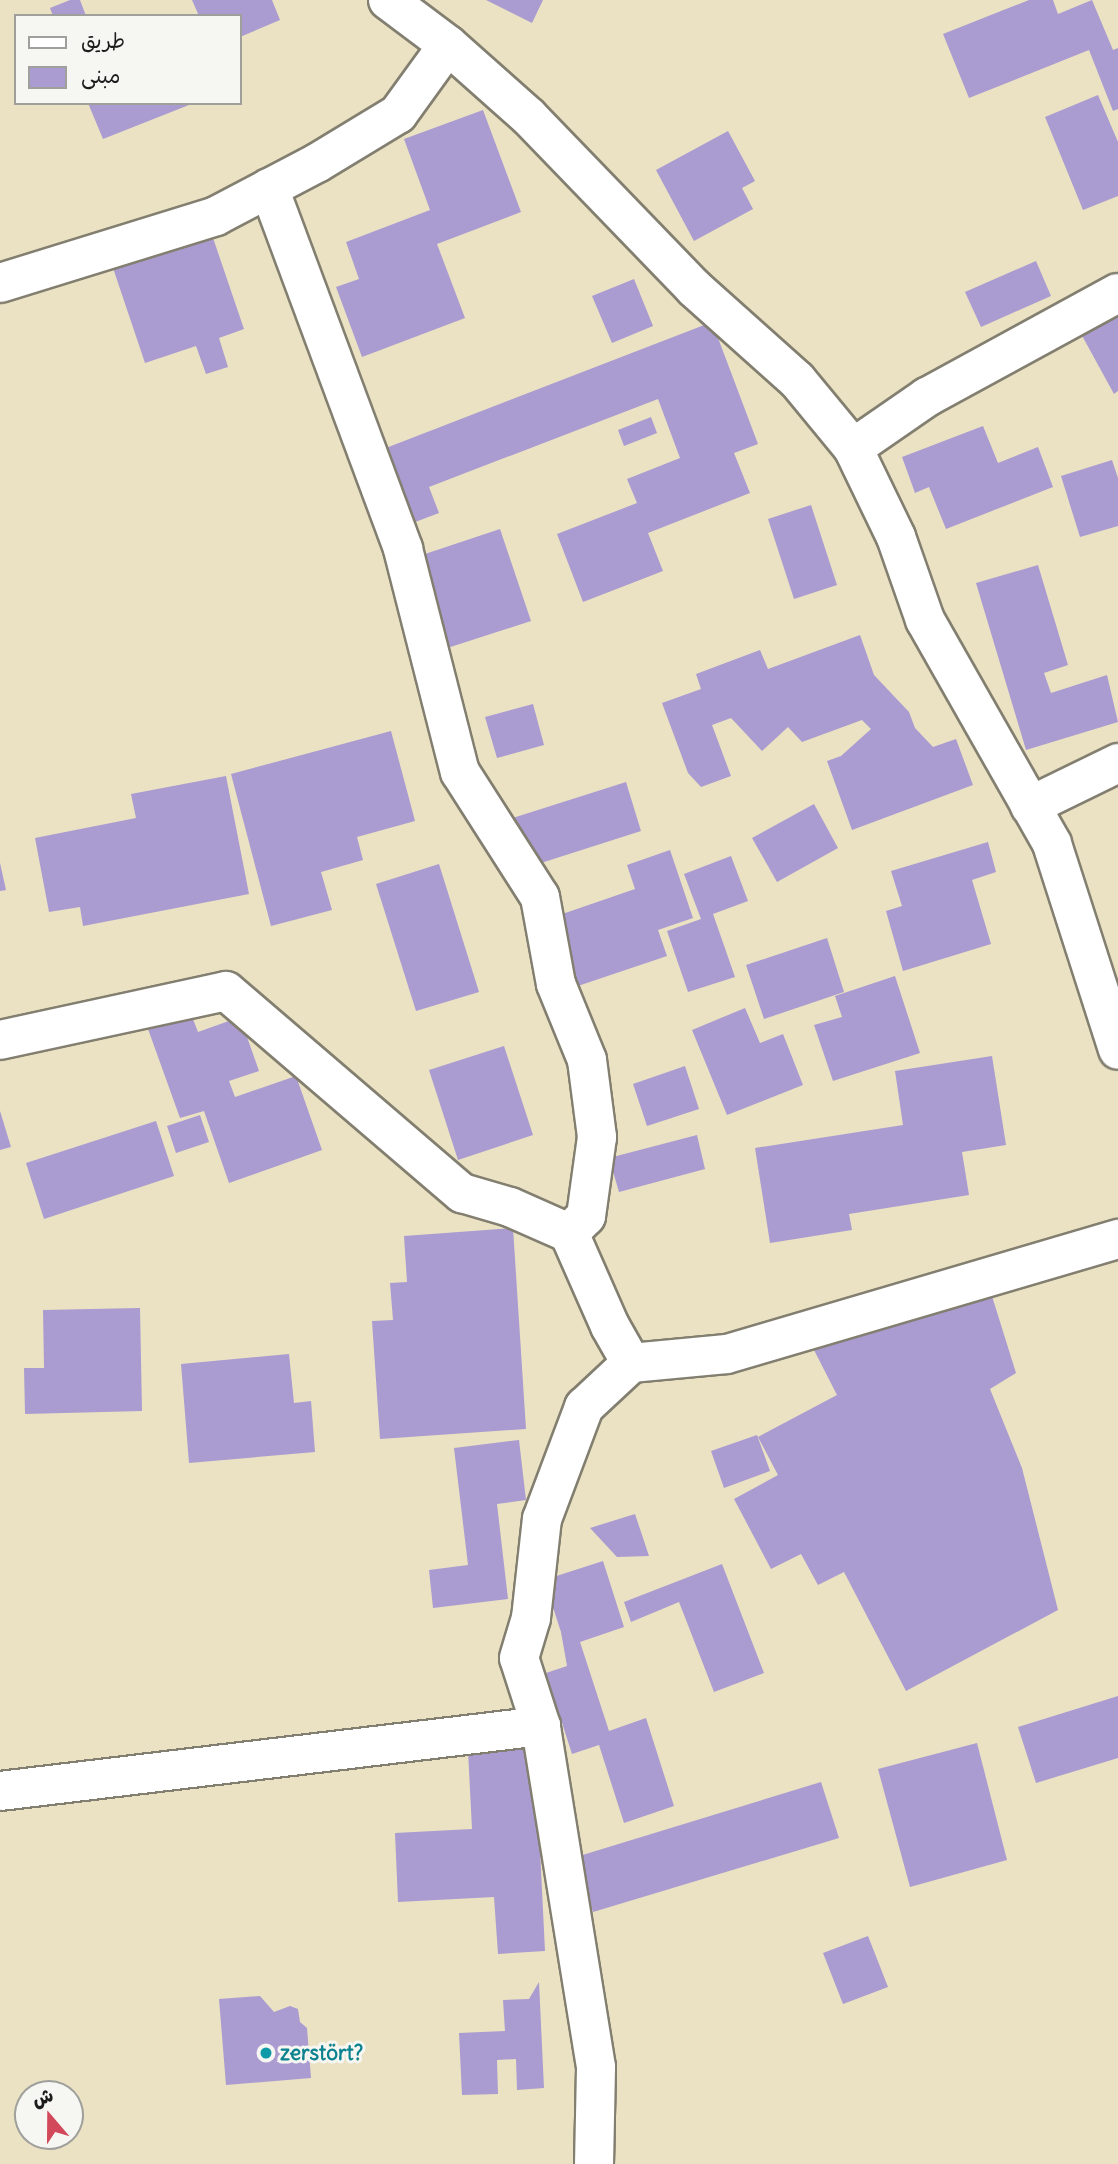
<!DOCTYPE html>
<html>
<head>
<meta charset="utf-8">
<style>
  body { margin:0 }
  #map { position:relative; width:1118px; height:2164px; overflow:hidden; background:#eae2c3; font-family:Delius,"Playpen Sans Arabic",sans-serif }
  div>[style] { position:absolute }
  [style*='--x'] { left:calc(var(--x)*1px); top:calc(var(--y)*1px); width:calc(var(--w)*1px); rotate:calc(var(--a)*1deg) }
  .building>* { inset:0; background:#aa9bd1 }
  .roads { filter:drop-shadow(2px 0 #837f70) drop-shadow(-2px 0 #837f70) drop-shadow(0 2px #837f70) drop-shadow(0 -2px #837f70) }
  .minor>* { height:38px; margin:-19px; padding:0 19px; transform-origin:19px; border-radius:19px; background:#fff }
  .tertiary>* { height:38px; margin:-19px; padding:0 19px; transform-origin:19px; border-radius:19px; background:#fff }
  .dots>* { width:19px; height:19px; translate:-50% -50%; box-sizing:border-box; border:4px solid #f6f6f2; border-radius:50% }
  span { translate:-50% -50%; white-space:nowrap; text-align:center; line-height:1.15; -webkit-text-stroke:6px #f6f6f2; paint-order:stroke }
  .culture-label { font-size:21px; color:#0d838f; font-weight:700 }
  .left { translate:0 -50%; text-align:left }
  .legend { position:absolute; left:14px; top:14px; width:228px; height:91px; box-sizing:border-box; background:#f6f6f2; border:2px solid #9f9f9c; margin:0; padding:9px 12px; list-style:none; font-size:21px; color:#1c1c1c }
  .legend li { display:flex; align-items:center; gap:14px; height:35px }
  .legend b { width:35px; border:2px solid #9f9f9c }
  .north { position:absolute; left:14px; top:2080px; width:70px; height:70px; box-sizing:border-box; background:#f6f6f2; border:2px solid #9f9f9c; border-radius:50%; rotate:340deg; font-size:19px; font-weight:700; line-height:28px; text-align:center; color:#1c1c1c }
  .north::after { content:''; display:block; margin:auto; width:24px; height:32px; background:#d1495b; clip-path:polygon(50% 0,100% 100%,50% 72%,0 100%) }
</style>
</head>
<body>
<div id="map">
  <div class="building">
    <i style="clip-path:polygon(70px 0,80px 0,86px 16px,53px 16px,50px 8px)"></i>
    <i style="clip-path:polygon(192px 0,272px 0,280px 20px,240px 37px,240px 16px,199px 16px)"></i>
    <i style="clip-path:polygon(486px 0,543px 0,532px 23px)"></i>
    <i style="clip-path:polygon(1029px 0,1053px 0,1058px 14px,1092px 0,1113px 50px,1118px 48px,1118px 109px,1113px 111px,1089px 50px,969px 98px,943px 34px)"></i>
    <i style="clip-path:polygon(1098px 95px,1118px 142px,1118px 196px,1083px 210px,1045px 117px)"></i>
    <i style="clip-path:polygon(88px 103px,194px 103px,103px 139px)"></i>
    <i style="clip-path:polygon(483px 110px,521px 212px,437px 244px,465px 318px,362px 357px,336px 287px,359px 279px,346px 242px,430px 210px,404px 139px)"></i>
    <i style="clip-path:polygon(728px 131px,755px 181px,742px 188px,753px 209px,694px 241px,656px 170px)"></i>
    <i style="clip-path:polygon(212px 235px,244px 329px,219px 338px,228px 367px,206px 374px,196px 346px,145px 363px,113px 268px)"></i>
    <i style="clip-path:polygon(1036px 261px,1051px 296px,981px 327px,965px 292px)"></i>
    <i style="clip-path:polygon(634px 279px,653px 326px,612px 343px,592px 296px)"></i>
    <i style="clip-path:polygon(1118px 313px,1118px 391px,1114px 394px,1080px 332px)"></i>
    <i style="clip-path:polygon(712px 322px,758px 444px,734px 453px,750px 493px,648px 533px,663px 571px,583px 602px,557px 534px,637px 503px,627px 479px,680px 458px,658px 399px,429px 487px,439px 513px,402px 527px,373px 453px)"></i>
    <i style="clip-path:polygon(651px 417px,657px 433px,624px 446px,618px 430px)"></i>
    <i style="clip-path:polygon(983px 426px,998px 463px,1038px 447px,1053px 487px,946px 529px,929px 487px,915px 493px,902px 457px)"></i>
    <i style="clip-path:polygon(1112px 460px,1118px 478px,1118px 526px,1080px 537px,1061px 476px)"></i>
    <i style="clip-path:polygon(811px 505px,837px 585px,794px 599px,768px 519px)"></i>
    <i style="clip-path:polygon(500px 529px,531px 621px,435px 652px,404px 561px)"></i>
    <i style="clip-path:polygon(1038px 565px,1068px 665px,1044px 673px,1051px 693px,1107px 675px,1118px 722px,1026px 750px,976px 583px)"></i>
    <i style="clip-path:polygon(860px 635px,874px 675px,909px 712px,915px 728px,933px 747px,956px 739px,973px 785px,852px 830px,827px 761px,841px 756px,871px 729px,862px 720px,802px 742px,788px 727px,762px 751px,731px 718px,712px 725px,731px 776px,701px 787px,688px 773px,662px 703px,701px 689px,696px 674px,760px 650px,768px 669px)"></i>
    <i style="clip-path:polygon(533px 704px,544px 745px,497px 758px,485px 717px)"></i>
    <i style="clip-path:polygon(391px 731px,415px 821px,357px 837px,363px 860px,321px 872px,332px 910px,271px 926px,231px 774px)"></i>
    <i style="clip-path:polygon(226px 776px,249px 894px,83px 926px,80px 907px,49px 912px,35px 838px,136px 818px,131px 794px)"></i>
    <i style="clip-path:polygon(626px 782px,641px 831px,516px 871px,500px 822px)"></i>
    <i style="clip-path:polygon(814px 804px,838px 848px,777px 882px,752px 838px)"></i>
    <i style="clip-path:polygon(988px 842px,996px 872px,972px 880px,991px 944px,903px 971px,886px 911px,902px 906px,891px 871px)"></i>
    <i style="clip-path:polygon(670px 850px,693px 918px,658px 930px,667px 956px,566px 990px,542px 921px,635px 889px,627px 865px)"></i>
    <i style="clip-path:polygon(731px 856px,748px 901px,713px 914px,735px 977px,688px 992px,667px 931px,701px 919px,684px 874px)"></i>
    <i style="clip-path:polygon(0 863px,6px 890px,0 891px)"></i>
    <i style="clip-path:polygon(439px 864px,479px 992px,416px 1011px,376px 884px)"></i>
    <i style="clip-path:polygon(827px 938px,844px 992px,764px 1019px,746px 965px)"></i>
    <i style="clip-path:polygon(895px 976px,920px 1053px,833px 1081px,814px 1025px,842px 1017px,835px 996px)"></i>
    <i style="clip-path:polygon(745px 1008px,760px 1043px,783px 1034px,803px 1085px,727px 1115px,692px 1030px)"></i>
    <i style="clip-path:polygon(191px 1014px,198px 1032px,240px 1017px,259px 1071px,229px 1081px,235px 1097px,296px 1076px,322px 1150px,229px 1183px,204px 1111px,180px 1118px,148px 1029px)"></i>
    <i style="clip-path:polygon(504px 1046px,533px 1135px,458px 1160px,429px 1070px)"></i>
    <i style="clip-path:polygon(992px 1056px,1006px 1145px,962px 1152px,969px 1195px,849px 1214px,852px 1230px,770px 1243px,755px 1148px,903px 1125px,895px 1071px)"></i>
    <i style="clip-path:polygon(685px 1066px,699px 1109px,647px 1126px,633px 1084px)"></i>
    <i style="clip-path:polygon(0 1111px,11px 1147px,0 1150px)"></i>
    <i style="clip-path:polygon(200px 1115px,209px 1142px,176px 1153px,167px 1126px)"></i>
    <i style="clip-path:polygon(156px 1121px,174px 1176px,44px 1219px,26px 1163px)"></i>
    <i style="clip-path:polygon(697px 1135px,705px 1169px,619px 1192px,609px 1158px)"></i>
    <i style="clip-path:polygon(513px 1228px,526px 1429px,380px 1439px,372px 1321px,393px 1320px,390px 1283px,407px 1282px,404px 1236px)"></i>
    <i style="clip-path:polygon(991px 1293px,1016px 1373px,990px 1389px,1022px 1468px,1058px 1610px,906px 1691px,844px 1572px,818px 1585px,801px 1554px,771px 1569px,734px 1499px,778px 1475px,758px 1437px,837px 1395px,814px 1350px)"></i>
    <i style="clip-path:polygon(140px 1308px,142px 1411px,25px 1414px,24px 1368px,44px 1368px,43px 1310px)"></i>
    <i style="clip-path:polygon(289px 1354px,294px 1403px,311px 1401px,315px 1452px,189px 1463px,181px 1364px)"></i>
    <i style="clip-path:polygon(757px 1435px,770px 1471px,724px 1488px,711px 1451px)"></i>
    <i style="clip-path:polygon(519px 1440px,526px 1500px,497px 1504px,508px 1599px,433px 1608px,429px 1570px,468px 1565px,454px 1448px)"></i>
    <i style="clip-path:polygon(635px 1514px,649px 1556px,617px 1557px,590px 1528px)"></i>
    <i style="clip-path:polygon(603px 1561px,624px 1627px,580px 1642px,609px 1731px,646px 1718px,674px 1806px,624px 1823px,599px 1745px,572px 1754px,546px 1673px,567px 1666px,561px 1632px,544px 1580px)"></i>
    <i style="clip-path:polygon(722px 1564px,764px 1673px,714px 1692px,679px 1602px,631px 1622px,624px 1602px)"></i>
    <i style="clip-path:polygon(1118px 1696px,1118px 1758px,1036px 1783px,1018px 1727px)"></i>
    <i style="clip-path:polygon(977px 1743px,1007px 1860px,910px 1887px,878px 1769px)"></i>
    <i style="clip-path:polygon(535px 1748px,545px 1951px,498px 1954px,494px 1897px,398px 1902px,395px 1833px,472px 1829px,468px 1751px)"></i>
    <i style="clip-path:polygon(821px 1782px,839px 1838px,593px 1912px,576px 1857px)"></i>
    <i style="clip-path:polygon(868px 1936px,888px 1987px,843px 2004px,823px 1953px)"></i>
    <i style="clip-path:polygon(539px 1982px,544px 2088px,517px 2090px,516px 2059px,497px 2060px,498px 2094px,462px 2095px,459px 2033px,505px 2031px,503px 2000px,529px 1999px)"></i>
    <i style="clip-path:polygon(260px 1996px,274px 2012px,290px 2006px,298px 2009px,300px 2022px,307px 2028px,311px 2078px,226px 2085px,219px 1999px)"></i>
  </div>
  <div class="roads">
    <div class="minor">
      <i style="--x:269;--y:188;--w:385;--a:69.6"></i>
      <i style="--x:403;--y:549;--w:230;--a:75.7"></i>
      <i style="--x:460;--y:772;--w:148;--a:57.4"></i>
      <i style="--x:540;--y:897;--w:88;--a:79.6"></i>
      <i style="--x:556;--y:984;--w:82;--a:67.8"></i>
      <i style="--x:587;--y:1060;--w:78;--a:82.6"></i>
      <i style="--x:597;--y:1137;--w:80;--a:97.9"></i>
      <i style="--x:586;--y:1216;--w:24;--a:135"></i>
      <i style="--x:0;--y:283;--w:226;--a:-17.2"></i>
      <i style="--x:216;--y:216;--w:114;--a:-27.7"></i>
      <i style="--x:317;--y:163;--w:95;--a:-31.2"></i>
      <i style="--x:398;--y:114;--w:85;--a:-54.1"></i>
      <i style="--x:853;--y:448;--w:90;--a:-34.6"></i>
      <i style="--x:927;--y:397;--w:217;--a:-28.6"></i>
      <i style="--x:1030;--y:806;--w:98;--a:-26"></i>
      <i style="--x:0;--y:1040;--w:231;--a:-12.2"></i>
      <i style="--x:226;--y:991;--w:311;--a:40.6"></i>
      <i style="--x:462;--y:1193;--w:50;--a:16.3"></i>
      <i style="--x:510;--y:1207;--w:64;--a:23.8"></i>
      <i style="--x:569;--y:1233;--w:102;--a:66.2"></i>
      <i style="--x:610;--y:1326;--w:43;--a:60.4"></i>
      <i style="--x:0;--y:1791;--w:545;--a:-6.85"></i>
    </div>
    <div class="tertiary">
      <i style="--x:388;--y:0;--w:75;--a:36.9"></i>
      <i style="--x:448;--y:45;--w:108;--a:41.6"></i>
      <i style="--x:529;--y:117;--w:238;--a:46"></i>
      <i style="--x:694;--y:288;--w:138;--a:41.8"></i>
      <i style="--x:797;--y:380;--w:88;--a:50.5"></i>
      <i style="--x:853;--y:448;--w:99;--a:64.2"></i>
      <i style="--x:896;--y:537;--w:88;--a:70.7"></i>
      <i style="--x:925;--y:620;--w:257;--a:60.4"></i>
      <i style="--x:1052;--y:844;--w:216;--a:72.2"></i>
      <i style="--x:594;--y:2164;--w:97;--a:-88.8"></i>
      <i style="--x:596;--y:2067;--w:345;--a:-99.2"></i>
      <i style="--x:541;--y:1726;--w:71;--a:-107.9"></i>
      <i style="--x:519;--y:1658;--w:42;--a:-73.3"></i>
      <i style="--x:531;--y:1618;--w:100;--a:-83.7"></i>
      <i style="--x:542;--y:1519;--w:120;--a:-69.4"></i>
      <i style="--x:584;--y:1407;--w:64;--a:-43.1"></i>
      <i style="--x:631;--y:1363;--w:96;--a:-5.4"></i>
      <i style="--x:727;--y:1354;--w:408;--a:-16.4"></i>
    </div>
  </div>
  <div class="dots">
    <i style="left:266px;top:2053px;background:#0f9aa8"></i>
  </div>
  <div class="culture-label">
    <span class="left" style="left:280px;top:2053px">zerstört?</span>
  </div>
  <ul class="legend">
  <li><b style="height:9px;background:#fff"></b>طريق</li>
  <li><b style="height:19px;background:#aa9bd1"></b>مبنى</li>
  </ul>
  <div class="north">ش</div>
</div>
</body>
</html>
